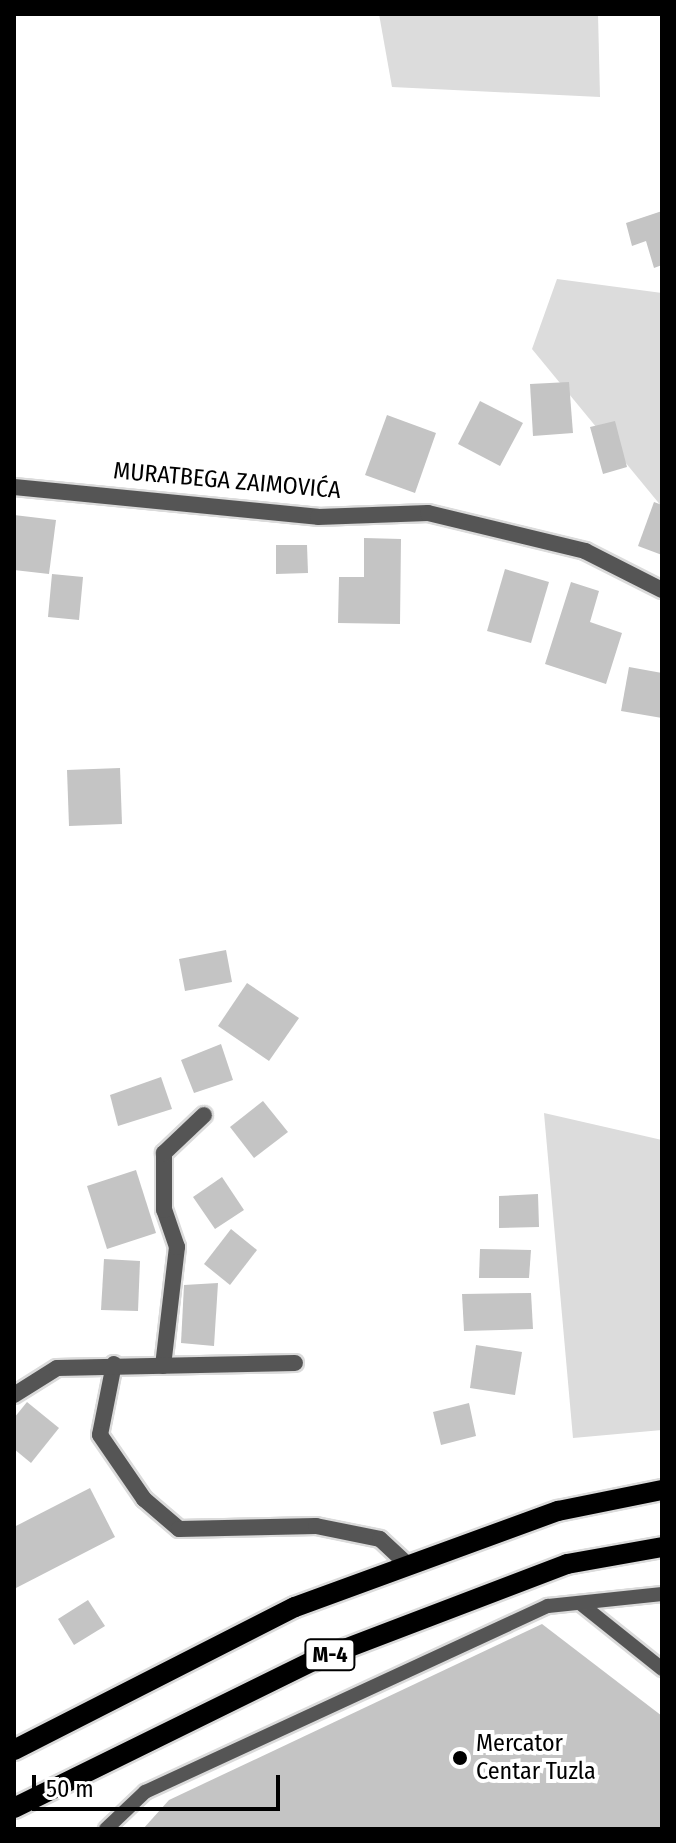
<!DOCTYPE html>
<html>
<head>
<meta charset="utf-8">
<style>
  body { margin:0 }
  #map { position:relative; width:676px; height:1843px; overflow:hidden; background:#fff; font-family:"Fira Sans Condensed",sans-serif }
  div>[style] { position:absolute }
  [style*='--x'] { left:calc(var(--x)*1px); top:calc(var(--y)*1px); width:calc(var(--w)*1px); rotate:calc(var(--a)*1deg) }
  .green>* { inset:0; background:#dcdcdc }
  .building>* { inset:0; background:#c4c4c4 }
  .roads { filter:drop-shadow(2px 0 #dbdbdb) drop-shadow(-2px 0 #dbdbdb) drop-shadow(0 2px #dbdbdb) drop-shadow(0 -2px #dbdbdb) }
  .service>* { height:14px; margin:-7px; padding:0 7px; transform-origin:7px; border-radius:7px; background:#555 }
  .minor>* { height:16px; margin:-8px; padding:0 8px; transform-origin:8px; border-radius:8px; background:#555 }
  .primary>* { height:20px; margin:-10px; padding:0 10px; transform-origin:10px; border-radius:10px; background:#000 }
  .dots>* { width:22px; height:22px; translate:-50% -50%; box-sizing:border-box; border:4px solid #fff; border-radius:50% }
  span { translate:-50% -50%; white-space:nowrap; text-align:center; line-height:1.15; -webkit-text-stroke:8px #fff; paint-order:stroke }
  .shield-label span { padding:2px 6px; background:#fff; border:2px solid; border-radius:6px; -webkit-text-stroke-width:0 }
  .shield-label { font-size:22px; color:#000; font-weight:700 }
  .street-label { font-size:24px; color:#000 }
  .poi-label { font-size:24px; color:#000 }
  .left { translate:0 -50%; text-align:left }
  .frame { position:absolute; inset:0; border:16px solid #000; pointer-events:none }
  .scale { position:absolute; left:32px; top:1775px; width:248px; height:36px; box-sizing:border-box; border:4px solid #000; border-top:0; padding-left:10px; font-size:24px; line-height:28px; white-space:nowrap; color:#000; -webkit-text-stroke:6px #fff; paint-order:stroke }
</style>
</head>
<body>
<div id="map">
  <div class="green">
    <i style="clip-path:polygon(379px 14px,598px 14px,600px 97px,392px 87px)"></i>
    <i style="clip-path:polygon(557px 279px,662px 293px,662px 507px,532px 349px)"></i>
    <i style="clip-path:polygon(544px 1113px,662px 1140px,662px 1430px,573px 1438px)"></i>
  </div>
  <div class="building">
    <i style="clip-path:polygon(662px 211px,662px 265px,654px 268px,646px 241px,632px 246px,626px 223px)"></i>
    <i style="clip-path:polygon(569px 382px,573px 433px,533px 436px,530px 384px)"></i>
    <i style="clip-path:polygon(480px 401px,523px 423px,500px 466px,458px 444px)"></i>
    <i style="clip-path:polygon(387px 415px,436px 433px,415px 493px,365px 475px)"></i>
    <i style="clip-path:polygon(615px 421px,627px 467px,603px 474px,590px 427px)"></i>
    <i style="clip-path:polygon(654px 502px,662px 505px,662px 555px,638px 546px)"></i>
    <i style="clip-path:polygon(14px 515px,56px 520px,49px 574px,14px 570px)"></i>
    <i style="clip-path:polygon(364px 538px,401px 539px,400px 624px,338px 623px,339px 577px,364px 577px)"></i>
    <i style="clip-path:polygon(276px 545px,307px 545px,308px 573px,276px 574px)"></i>
    <i style="clip-path:polygon(505px 569px,549px 582px,531px 643px,487px 631px)"></i>
    <i style="clip-path:polygon(52px 574px,83px 577px,79px 620px,48px 617px)"></i>
    <i style="clip-path:polygon(571px 582px,599px 591px,590px 622px,622px 633px,606px 684px,545px 664px)"></i>
    <i style="clip-path:polygon(629px 667px,662px 673px,662px 718px,621px 711px)"></i>
    <i style="clip-path:polygon(120px 768px,122px 824px,69px 826px,67px 770px)"></i>
    <i style="clip-path:polygon(226px 950px,232px 982px,185px 991px,179px 959px)"></i>
    <i style="clip-path:polygon(247px 983px,299px 1018px,269px 1061px,218px 1026px)"></i>
    <i style="clip-path:polygon(221px 1044px,233px 1080px,194px 1093px,181px 1060px)"></i>
    <i style="clip-path:polygon(161px 1077px,172px 1109px,118px 1126px,110px 1095px)"></i>
    <i style="clip-path:polygon(263px 1101px,288px 1132px,254px 1158px,230px 1127px)"></i>
    <i style="clip-path:polygon(136px 1170px,156px 1233px,107px 1249px,87px 1186px)"></i>
    <i style="clip-path:polygon(222px 1177px,244px 1210px,215px 1229px,193px 1197px)"></i>
    <i style="clip-path:polygon(538px 1194px,539px 1227px,499px 1228px,499px 1196px)"></i>
    <i style="clip-path:polygon(231px 1229px,257px 1250px,230px 1285px,204px 1264px)"></i>
    <i style="clip-path:polygon(480px 1249px,531px 1250px,529px 1278px,479px 1278px)"></i>
    <i style="clip-path:polygon(104px 1259px,140px 1261px,138px 1311px,101px 1310px)"></i>
    <i style="clip-path:polygon(218px 1283px,214px 1346px,181px 1343px,184px 1285px)"></i>
    <i style="clip-path:polygon(531px 1293px,533px 1329px,464px 1331px,462px 1294px)"></i>
    <i style="clip-path:polygon(476px 1345px,522px 1352px,515px 1395px,470px 1388px)"></i>
    <i style="clip-path:polygon(27px 1402px,59px 1428px,31px 1463px,14px 1449px,14px 1418px)"></i>
    <i style="clip-path:polygon(469px 1403px,476px 1436px,441px 1445px,433px 1412px)"></i>
    <i style="clip-path:polygon(90px 1488px,115px 1537px,16px 1588px,14px 1527px)"></i>
    <i style="clip-path:polygon(88px 1600px,105px 1626px,74px 1645px,58px 1619px)"></i>
    <i style="clip-path:polygon(542px 1624px,662px 1716px,662px 1829px,143px 1829px,169px 1800px)"></i>
  </div>
  <div class="roads">
    <div class="service">
      <i style="--x:581;--y:1604;--w:104;--a:38.7"></i>
      <i style="--x:106;--y:1829;--w:54;--a:-43.5"></i>
      <i style="--x:145;--y:1792;--w:444;--a:-24.8"></i>
      <i style="--x:548;--y:1606;--w:115;--a:-6"></i>
    </div>
    <div class="minor">
      <i style="--x:14;--y:487;--w:305;--a:5.6"></i>
      <i style="--x:318;--y:517;--w:110;--a:-2.1"></i>
      <i style="--x:428;--y:513;--w:162;--a:13.6"></i>
      <i style="--x:585;--y:551;--w:86;--a:26.9"></i>
      <i style="--x:114;--y:1364;--w:72;--a:101.2"></i>
      <i style="--x:100;--y:1435;--w:78;--a:55.5"></i>
      <i style="--x:144;--y:1499;--w:46;--a:40.6"></i>
      <i style="--x:179;--y:1529;--w:137;--a:-1.3"></i>
      <i style="--x:316;--y:1526;--w:65;--a:11.5"></i>
      <i style="--x:380;--y:1539;--w:38;--a:43"></i>
      <i style="--x:163;--y:1366;--w:120;--a:-83.3"></i>
      <i style="--x:177;--y:1247;--w:39;--a:-109"></i>
      <i style="--x:164;--y:1210;--w:57;--a:-90"></i>
      <i style="--x:164;--y:1153;--w:55;--a:-43.5"></i>
      <i style="--x:14;--y:1395;--w:51;--a:-32.1"></i>
      <i style="--x:57;--y:1368;--w:238;--a:-1.2"></i>
    </div>
    <div class="primary">
      <i style="--x:14;--y:1750;--w:315;--a:-27"></i>
      <i style="--x:295;--y:1607;--w:280;--a:-20.1"></i>
      <i style="--x:558;--y:1511;--w:106;--a:-11.4"></i>
      <i style="--x:14;--y:1808;--w:333;--a:-26.2"></i>
      <i style="--x:313;--y:1661;--w:272;--a:-20.9"></i>
      <i style="--x:567;--y:1564;--w:97;--a:-10.1"></i>
    </div>
  </div>
  <div class="dots">
    <i style="left:460px;top:1758px;background:#000"></i>
  </div>
  <div class="shield-label">
    <span style="left:330px;top:1655px">M-4</span>
  </div>
  <div class="street-label">
    <span style="left:227px;top:481px;rotate:5deg">MURATBEGA ZAIMOVIĆA</span>
  </div>
  <div class="poi-label">
    <span class="left" style="left:476px;top:1758px">Mercator<br>Centar Tuzla</span>
  </div>
  <div class="frame"></div>
  <div class="scale">50 m</div>
</div>
</body>
</html>
